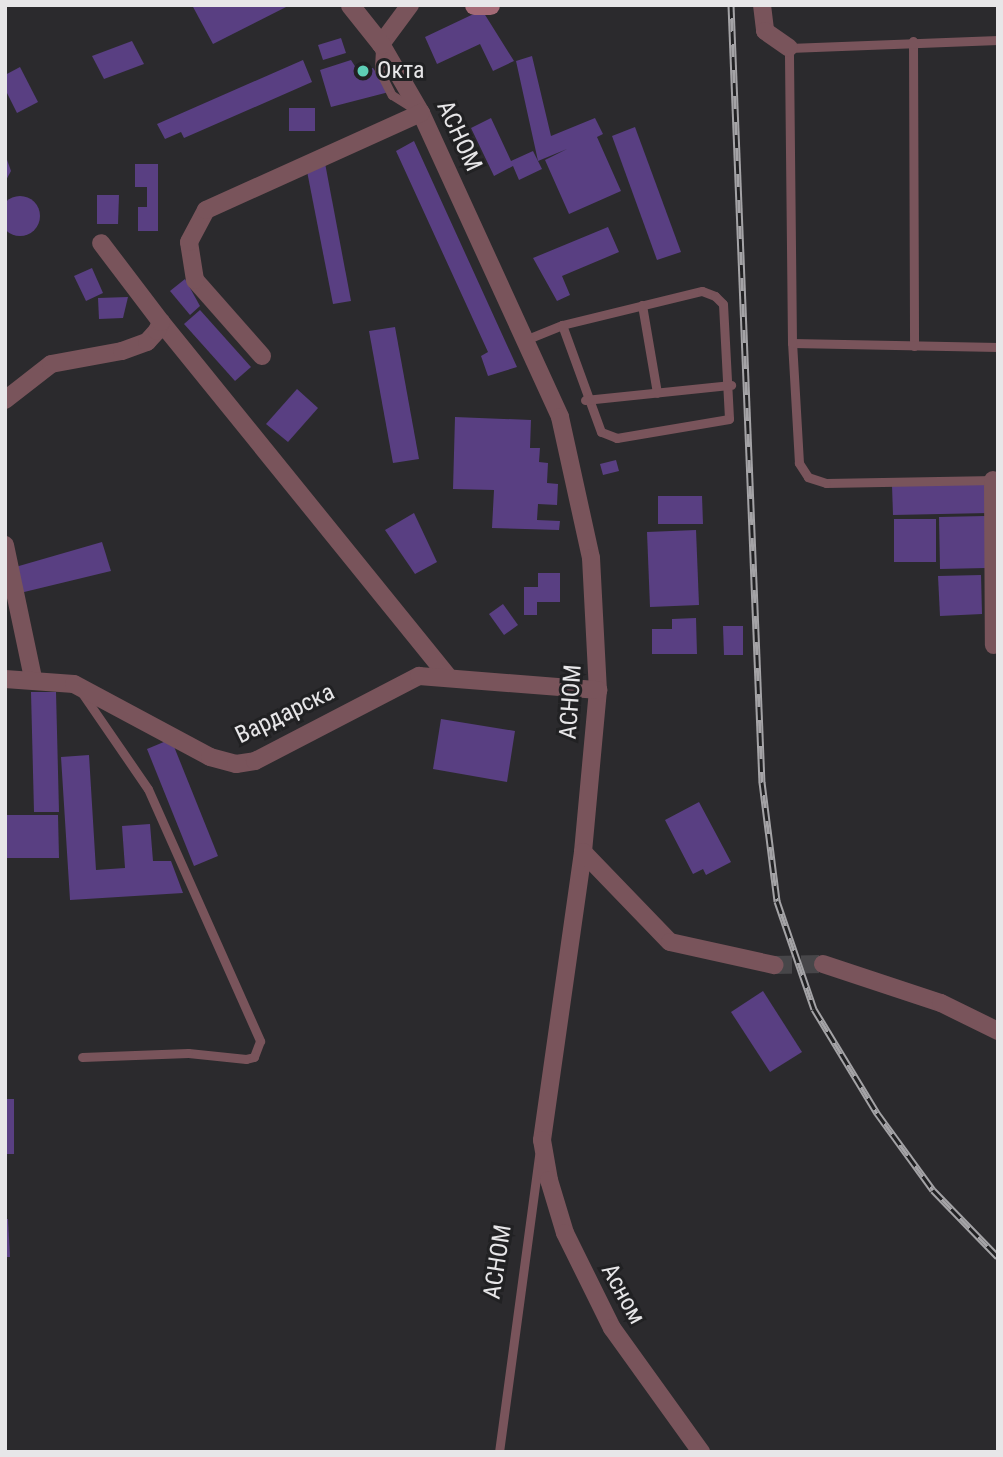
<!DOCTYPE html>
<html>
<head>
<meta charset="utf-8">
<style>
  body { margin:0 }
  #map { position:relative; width:1003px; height:1457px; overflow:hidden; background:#2b2a2d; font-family:"Roboto Condensed",sans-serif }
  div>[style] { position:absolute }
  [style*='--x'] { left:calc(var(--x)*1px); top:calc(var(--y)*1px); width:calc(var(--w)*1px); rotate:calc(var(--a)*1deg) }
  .building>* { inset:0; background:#593f82 }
  .round { border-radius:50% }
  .minor-tunnel>* { height:18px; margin-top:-9px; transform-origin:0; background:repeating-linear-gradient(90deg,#474649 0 18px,transparent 0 27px) }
  .service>* { height:9px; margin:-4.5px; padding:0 4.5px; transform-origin:4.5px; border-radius:4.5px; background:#79545b }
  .minor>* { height:18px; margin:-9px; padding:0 9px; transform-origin:9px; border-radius:9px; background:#79545b }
  .tertiary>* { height:19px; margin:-9.5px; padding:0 9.5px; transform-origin:9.5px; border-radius:9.5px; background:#79545b }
  .secondary>* { height:19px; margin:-9.5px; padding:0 9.5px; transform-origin:9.5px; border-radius:9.5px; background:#a46a76 }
  .rail>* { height:7px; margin-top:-3.5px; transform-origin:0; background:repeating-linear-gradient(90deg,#212123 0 13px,#a4a3a6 0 26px); box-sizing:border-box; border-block:2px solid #a4a3a6 }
  .dots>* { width:19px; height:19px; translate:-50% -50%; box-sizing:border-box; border:4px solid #212123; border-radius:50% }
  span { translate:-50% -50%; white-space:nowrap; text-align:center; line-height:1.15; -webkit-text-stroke:6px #212123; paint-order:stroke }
  .poi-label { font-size:24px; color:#e7e6e8 }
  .left { translate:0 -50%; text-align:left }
  .street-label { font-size:24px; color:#e7e6e8 }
  .frame { position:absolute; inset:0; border:7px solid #e7e6e8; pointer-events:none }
</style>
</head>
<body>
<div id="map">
  <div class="building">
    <i style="clip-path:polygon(192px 5px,290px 5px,213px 44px)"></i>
    <i style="clip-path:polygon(482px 10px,514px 61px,493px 71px,480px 44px,437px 64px,425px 37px)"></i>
    <i style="clip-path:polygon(341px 38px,346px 53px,323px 60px,318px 45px)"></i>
    <i style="clip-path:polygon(132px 41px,144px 64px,104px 79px,92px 56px)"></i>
    <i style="clip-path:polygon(532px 56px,551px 136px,595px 118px,603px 134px,597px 137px,621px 191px,569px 214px,545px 160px,567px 149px,538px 161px,516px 61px)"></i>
    <i style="clip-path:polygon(303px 60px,312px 82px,184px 138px,181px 132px,165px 139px,157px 124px)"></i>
    <i style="clip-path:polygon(351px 60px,358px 71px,373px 68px,389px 92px,331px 107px,320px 70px)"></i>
    <i style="clip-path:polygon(20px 67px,38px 102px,17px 113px,5px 89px,5px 75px)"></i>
    <i style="clip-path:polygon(289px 108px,315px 108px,315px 131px,289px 131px)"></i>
    <i style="clip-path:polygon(491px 118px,511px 161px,533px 151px,542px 169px,519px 180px,513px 166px,494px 176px,471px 128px)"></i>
    <i style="clip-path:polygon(635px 127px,681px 252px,657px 260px,612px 136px)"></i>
    <i style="clip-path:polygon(414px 141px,517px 367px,488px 376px,481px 356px,488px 352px,396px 151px)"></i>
    <i style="clip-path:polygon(5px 154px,11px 171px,5px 182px)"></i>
    <i style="clip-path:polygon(325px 163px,351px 301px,333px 304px,306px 166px)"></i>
    <i style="clip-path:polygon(135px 164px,158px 164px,158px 231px,138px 231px,138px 207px,147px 207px,147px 187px,135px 187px)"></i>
    <i style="clip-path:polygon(97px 195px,119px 195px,118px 224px,97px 224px)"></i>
    <i class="round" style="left:0;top:196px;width:40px;height:40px"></i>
    <i style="clip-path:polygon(608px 227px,619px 252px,562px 276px,570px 295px,557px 301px,533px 258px)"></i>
    <i style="clip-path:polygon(92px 268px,103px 293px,86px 301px,74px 276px)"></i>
    <i style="clip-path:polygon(185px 279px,200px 306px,190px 315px,170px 291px)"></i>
    <i style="clip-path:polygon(128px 297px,123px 318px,99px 319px,98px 298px)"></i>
    <i style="clip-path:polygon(200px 310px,251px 367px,235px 381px,184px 324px)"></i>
    <i style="clip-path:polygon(395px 327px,419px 459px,393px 463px,369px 331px)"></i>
    <i style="clip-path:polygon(297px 389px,318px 408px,288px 442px,266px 424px)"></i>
    <i style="clip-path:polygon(455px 417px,531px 420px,530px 448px,540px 448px,539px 462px,548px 463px,547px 483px,558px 484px,557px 505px,538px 504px,537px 520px,560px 521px,559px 530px,492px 528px,494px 490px,453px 489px)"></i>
    <i style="clip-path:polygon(616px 460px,619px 471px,603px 475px,600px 464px)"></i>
    <i style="clip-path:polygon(988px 483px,989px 513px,893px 515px,892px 485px)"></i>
    <i style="clip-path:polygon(658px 496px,702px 496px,703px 524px,658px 524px)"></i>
    <i style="clip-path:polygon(414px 513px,437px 562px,415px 574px,385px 530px)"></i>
    <i style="clip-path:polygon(985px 516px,986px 568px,940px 569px,939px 517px)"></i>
    <i style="clip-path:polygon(894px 519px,936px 519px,936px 562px,894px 562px)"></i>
    <i style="clip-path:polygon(696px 530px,699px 605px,650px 607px,647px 532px)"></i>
    <i style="clip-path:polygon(102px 542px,111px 571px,20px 593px,12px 568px)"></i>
    <i style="clip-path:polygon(538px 573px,560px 573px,560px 602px,537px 602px,537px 615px,524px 615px,524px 587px,538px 587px)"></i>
    <i style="clip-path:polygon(981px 575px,982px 614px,940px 616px,938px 576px)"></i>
    <i style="clip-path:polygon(503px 604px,518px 625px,504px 635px,489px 614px)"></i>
    <i style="clip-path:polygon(696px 618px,697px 654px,652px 654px,652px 629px,672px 629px,672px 619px)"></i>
    <i style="clip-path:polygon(723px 626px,743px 626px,743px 655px,724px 655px)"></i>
    <i style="clip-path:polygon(31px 692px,56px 692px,59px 812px,34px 812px)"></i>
    <i style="clip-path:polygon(441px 719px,515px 731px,507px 782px,433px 769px)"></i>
    <i style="clip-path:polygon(171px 739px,218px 856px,194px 866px,147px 749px)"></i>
    <i style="clip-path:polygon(89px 755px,96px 870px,125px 868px,122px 826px,150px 824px,153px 861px,171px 861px,183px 893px,70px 900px,61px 757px)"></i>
    <i style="clip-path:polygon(699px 802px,731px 862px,706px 875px,703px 869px,693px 874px,665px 820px)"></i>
    <i style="clip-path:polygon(5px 815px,58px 815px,59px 858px,5px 858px)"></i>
    <i style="clip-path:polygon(763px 991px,802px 1052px,770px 1072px,731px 1012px)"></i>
    <i style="clip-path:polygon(5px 1099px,14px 1099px,14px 1154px,5px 1154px)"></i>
    <i style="clip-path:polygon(5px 1219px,8px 1219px,10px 1257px,5px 1257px)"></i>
  </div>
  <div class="minor-tunnel">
    <i style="--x:774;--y:965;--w:49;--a:-1.2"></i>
  </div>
  <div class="service">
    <i style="--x:913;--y:41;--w:305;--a:89.8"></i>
    <i style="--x:380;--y:49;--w:21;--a:93"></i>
    <i style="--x:379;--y:70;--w:28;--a:63"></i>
    <i style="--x:392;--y:95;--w:25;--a:32"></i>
    <i style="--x:642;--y:305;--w:89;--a:80.3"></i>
    <i style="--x:525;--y:340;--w:40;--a:-22"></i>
    <i style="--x:562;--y:325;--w:144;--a:-13.7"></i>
    <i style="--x:702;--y:291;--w:14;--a:21"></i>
    <i style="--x:715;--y:296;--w:11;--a:45"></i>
    <i style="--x:723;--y:304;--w:115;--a:87"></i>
    <i style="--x:729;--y:419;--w:114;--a:170.4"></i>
    <i style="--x:617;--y:438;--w:17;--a:-159"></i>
    <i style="--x:601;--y:432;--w:114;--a:-110"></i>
    <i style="--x:792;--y:343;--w:206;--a:1.1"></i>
    <i style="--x:585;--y:400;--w:147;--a:-5.9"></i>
    <i style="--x:995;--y:480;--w:169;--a:179"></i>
    <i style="--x:826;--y:483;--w:19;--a:-162"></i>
    <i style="--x:808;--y:477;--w:17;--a:-123"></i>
    <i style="--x:799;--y:463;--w:120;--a:-93.3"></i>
    <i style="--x:792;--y:343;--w:295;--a:-90.6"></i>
    <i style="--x:789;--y:48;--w:209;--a:-2.2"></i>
    <i style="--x:82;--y:693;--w:116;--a:55.5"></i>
    <i style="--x:148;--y:789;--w:276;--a:66"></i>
    <i style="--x:260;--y:1041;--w:17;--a:111"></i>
    <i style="--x:254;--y:1057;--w:8;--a:166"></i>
    <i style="--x:246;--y:1059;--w:58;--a:-174.1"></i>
    <i style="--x:188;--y:1053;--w:106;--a:177.8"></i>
    <i style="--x:499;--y:1452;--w:299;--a:-82.3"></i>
  </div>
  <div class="minor">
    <i style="--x:410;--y:5;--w:49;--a:126.6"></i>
    <i style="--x:381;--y:44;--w:80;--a:59.9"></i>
    <i style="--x:421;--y:113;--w:334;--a:65.4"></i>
    <i style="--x:560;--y:417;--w:144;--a:77.6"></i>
    <i style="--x:591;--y:558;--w:132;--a:87"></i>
    <i style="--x:598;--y:690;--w:163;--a:95.3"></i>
    <i style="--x:583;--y:852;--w:291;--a:98.1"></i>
    <i style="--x:542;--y:1140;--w:41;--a:80.1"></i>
    <i style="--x:549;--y:1180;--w:55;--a:73.2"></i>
    <i style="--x:565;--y:1233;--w:106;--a:63.7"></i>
    <i style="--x:612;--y:1328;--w:153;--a:54.3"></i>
    <i style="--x:762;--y:5;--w:26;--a:83"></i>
    <i style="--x:765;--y:31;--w:29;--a:35"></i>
    <i style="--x:161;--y:322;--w:456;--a:51"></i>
    <i style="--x:262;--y:356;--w:101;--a:-131.4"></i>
    <i style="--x:195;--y:280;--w:38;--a:-99"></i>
    <i style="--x:189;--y:242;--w:36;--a:-62"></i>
    <i style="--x:206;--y:210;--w:236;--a:-24.3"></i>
    <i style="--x:5;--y:400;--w:58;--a:-38"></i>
    <i style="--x:51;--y:364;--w:72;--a:-10.4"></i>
    <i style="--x:122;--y:351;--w:27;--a:-20"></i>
    <i style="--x:147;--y:342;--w:15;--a:-48"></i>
    <i style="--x:157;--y:331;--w:10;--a:-66"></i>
    <i style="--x:161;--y:322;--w:99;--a:-127.2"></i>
    <i style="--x:993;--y:480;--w:165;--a:89.7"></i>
    <i style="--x:5;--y:545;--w:136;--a:78.1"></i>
    <i style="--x:5;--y:679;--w:69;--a:4.1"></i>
    <i style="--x:74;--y:684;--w:154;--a:28.2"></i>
    <i style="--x:210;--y:757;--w:27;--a:15"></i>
    <i style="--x:236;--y:764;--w:19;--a:-9"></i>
    <i style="--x:255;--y:761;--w:185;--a:-27.4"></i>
    <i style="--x:419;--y:676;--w:180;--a:4.5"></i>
    <i style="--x:583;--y:852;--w:125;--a:46"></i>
    <i style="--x:670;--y:942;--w:107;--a:12.5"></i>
    <i style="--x:823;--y:964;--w:124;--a:18.3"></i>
    <i style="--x:941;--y:1003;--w:64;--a:26.2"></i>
  </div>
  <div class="tertiary">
    <i style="--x:350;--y:5;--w:50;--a:51.5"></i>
  </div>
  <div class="secondary">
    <i style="--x:474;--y:5;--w:16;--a:0"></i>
  </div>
  <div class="rail">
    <i style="--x:731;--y:5;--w:778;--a:87.72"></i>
    <i style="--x:762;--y:782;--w:120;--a:82.8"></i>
    <i style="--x:777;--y:901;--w:114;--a:71.1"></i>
    <i style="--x:814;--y:1009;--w:122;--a:58.8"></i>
    <i style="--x:877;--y:1113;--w:95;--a:54"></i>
    <i style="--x:933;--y:1190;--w:93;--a:45.9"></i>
  </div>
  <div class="dots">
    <i style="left:363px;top:71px;background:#5eceb7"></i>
  </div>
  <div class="poi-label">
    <span class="left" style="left:377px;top:71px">Окта</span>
  </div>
  <div class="street-label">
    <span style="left:459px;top:136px;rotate:65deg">АСНОМ</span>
    <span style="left:571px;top:702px;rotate:-86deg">АСНОМ</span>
    <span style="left:285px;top:714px;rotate:-26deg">Вардарска</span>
    <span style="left:498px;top:1262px;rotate:-81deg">АСНОМ</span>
    <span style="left:623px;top:1294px;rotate:61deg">Асном</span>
  </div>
  <div class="frame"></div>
</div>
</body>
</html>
